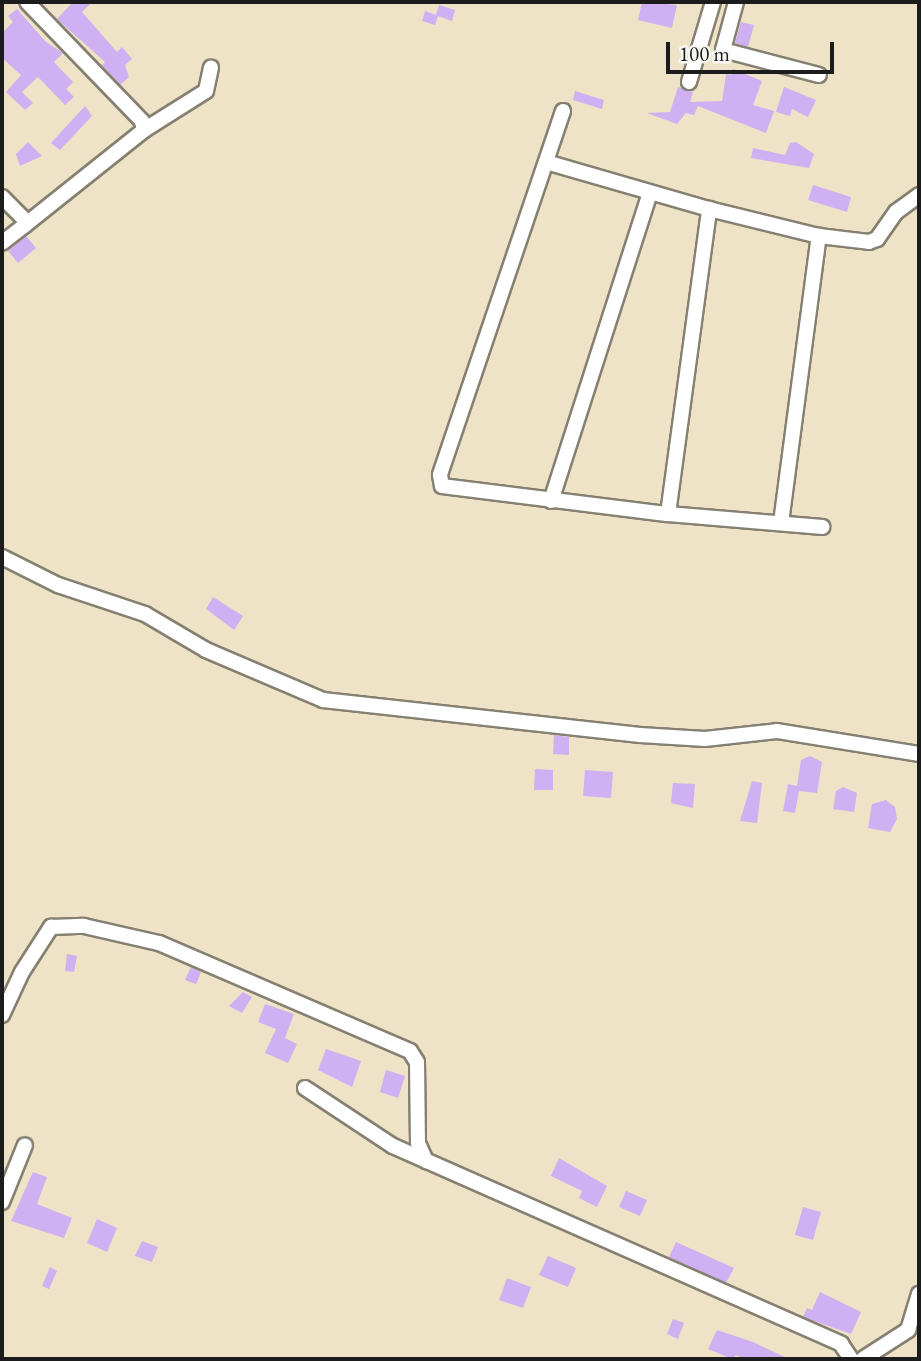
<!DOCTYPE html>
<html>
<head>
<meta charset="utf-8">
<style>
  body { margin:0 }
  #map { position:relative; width:921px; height:1361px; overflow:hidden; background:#eee3c6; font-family:"EB Garamond",serif }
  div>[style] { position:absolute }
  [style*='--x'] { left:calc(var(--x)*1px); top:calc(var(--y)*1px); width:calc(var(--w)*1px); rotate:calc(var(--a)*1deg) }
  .building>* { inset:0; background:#cfb0f2 }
  .roads { filter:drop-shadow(2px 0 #858071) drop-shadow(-2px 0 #858071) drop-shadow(0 2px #858071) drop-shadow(0 -2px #858071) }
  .minor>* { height:14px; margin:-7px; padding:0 7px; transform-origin:7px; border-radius:7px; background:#fff }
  span { translate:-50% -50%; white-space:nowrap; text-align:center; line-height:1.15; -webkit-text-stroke:7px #f6f6f2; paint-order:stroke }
  .frame { position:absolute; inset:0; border:4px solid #1c1c1c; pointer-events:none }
  .scale { position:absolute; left:666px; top:42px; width:168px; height:32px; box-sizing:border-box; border:4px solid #1c1c1c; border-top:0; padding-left:9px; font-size:21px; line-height:24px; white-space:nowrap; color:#1c1c1c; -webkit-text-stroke:5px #f6f6f2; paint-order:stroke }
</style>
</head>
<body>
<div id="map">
  <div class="building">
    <i style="clip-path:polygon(73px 2px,92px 2px,82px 12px,117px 52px,122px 47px,132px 59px,125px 65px,129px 77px,120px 85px,102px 65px,105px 62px,57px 19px)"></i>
    <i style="clip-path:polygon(642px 2px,677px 5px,672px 28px,638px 20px)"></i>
    <i style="clip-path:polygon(439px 5px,455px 10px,452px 21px,438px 16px,435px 25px,422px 21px,425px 11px,436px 15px)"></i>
    <i style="clip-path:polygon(17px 9px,46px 42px,63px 53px,54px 62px,73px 82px,66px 89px,74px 97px,65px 105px,38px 77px,22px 92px,33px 103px,25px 110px,6px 92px,21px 75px,2px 58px,2px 33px,13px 22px,8px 16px)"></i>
    <i style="clip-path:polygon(741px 22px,754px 25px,748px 47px,735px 43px)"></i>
    <i style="clip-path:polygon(733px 69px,762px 81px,753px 105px,774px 111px,766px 133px,698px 106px,694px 115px,686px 113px,677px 124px,647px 113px,670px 112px,678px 87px,693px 92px,690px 102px,722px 101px,726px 74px,731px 75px)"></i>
    <i style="clip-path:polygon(784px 87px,816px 100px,808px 117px,792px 109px,790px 116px,776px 112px)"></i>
    <i style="clip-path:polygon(575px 91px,604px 100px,602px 109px,573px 100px)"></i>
    <i style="clip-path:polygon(85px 106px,92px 116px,60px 150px,51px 143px)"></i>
    <i style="clip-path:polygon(28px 142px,42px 156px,20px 166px,16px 154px)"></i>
    <i style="clip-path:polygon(796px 142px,814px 154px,809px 168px,751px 158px,753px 148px,785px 155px,790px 143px)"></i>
    <i style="clip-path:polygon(813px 185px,851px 197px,847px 212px,808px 200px)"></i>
    <i style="clip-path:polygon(26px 236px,36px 248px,18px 263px,8px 251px)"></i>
    <i style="clip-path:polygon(213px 597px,243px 616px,234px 630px,206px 609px)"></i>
    <i style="clip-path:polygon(554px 735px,569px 737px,569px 755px,553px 754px)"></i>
    <i style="clip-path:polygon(810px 756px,822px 762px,817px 793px,799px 791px,795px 813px,783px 811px,788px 784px,797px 786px,801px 760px)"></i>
    <i style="clip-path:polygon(535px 769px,553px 770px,553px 790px,534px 790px)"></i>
    <i style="clip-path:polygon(585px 770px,613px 772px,611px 798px,583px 796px)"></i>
    <i style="clip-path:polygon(752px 781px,762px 783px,757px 823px,740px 821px)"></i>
    <i style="clip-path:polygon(673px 783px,695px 784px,693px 808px,671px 803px)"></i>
    <i style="clip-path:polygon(843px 787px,857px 793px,854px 812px,833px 809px,836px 791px)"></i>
    <i style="clip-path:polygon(886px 800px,895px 807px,897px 819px,890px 832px,868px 828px,872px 804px)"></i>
    <i style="clip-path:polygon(67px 954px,77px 956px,74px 972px,65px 971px)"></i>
    <i style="clip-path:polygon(191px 967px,201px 972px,196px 984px,185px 980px)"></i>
    <i style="clip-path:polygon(243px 992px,252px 997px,242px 1013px,229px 1006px)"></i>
    <i style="clip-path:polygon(265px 1004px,294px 1014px,285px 1038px,297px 1044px,288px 1063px,265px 1053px,276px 1029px,258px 1022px)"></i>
    <i style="clip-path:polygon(326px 1049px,361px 1061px,352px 1087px,318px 1070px)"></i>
    <i style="clip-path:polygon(386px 1070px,405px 1076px,398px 1098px,380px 1092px)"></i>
    <i style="clip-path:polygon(559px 1158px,607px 1186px,597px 1207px,579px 1198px,582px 1191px,551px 1176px)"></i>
    <i style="clip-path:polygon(33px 1172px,47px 1177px,37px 1204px,72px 1218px,64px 1238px,11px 1221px)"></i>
    <i style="clip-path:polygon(626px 1191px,647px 1200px,640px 1216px,619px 1207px)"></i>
    <i style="clip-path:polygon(803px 1207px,821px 1212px,813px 1240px,795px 1235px)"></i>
    <i style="clip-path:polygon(97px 1219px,117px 1228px,107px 1252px,87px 1243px)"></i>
    <i style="clip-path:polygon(142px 1241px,158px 1247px,152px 1262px,135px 1256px)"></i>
    <i style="clip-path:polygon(676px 1242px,734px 1268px,726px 1283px,669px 1257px)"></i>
    <i style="clip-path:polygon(548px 1256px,576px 1268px,568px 1287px,539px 1275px)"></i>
    <i style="clip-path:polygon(50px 1267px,57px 1271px,49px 1289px,42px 1286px)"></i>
    <i style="clip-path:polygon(507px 1278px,531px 1287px,523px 1308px,499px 1300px)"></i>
    <i style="clip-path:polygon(820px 1292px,861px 1312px,851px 1334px,803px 1317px,807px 1308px,812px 1310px)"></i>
    <i style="clip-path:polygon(673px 1319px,684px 1323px,678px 1339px,667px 1334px)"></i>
    <i style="clip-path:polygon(717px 1330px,753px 1342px,789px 1359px,745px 1359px,736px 1355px,732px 1359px,708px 1349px)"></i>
  </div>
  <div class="roads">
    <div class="minor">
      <i style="--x:736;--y:2;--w:50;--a:105.2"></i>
      <i style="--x:723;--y:50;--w:99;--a:14.6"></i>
      <i style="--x:689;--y:82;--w:84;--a:-73.3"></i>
      <i style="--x:563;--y:111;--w:384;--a:108.7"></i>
      <i style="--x:440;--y:475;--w:11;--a:80"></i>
      <i style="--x:442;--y:486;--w:228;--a:7.1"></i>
      <i style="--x:668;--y:514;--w:155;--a:4.8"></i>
      <i style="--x:144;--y:130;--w:73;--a:-32.2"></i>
      <i style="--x:206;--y:91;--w:24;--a:-78"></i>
      <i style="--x:546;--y:162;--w:170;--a:16.1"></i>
      <i style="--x:709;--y:209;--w:113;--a:13.8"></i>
      <i style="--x:819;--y:236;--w:50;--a:6.8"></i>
      <i style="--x:869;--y:242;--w:9;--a:-21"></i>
      <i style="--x:877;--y:239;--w:33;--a:-55"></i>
      <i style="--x:896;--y:212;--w:29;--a:-36"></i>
      <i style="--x:2;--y:197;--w:33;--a:45"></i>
      <i style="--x:25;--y:220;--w:5;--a:90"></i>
      <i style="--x:25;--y:225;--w:29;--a:142"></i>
      <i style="--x:25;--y:225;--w:152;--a:-38.6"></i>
      <i style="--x:144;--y:130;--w:9;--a:-103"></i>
      <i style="--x:142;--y:121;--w:165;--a:-134"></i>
      <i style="--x:551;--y:501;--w:324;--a:-72.2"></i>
      <i style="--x:668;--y:514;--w:308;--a:-82.3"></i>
      <i style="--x:781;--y:523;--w:290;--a:-82.5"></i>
      <i style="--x:2;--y:557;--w:63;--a:26.6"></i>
      <i style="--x:58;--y:585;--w:92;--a:18.4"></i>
      <i style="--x:145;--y:614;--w:71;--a:30.5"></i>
      <i style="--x:206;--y:650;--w:127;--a:23.1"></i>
      <i style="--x:323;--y:700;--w:319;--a:6.3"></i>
      <i style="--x:640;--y:735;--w:65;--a:3.5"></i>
      <i style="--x:705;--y:739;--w:72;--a:-6.3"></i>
      <i style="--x:777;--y:731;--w:144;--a:9.2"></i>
      <i style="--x:2;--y:1015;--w:47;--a:-65.1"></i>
      <i style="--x:22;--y:972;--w:54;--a:-57.2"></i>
      <i style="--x:51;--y:927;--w:33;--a:-2"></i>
      <i style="--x:84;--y:926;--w:77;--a:12.8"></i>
      <i style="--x:159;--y:943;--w:273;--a:23.3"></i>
      <i style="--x:410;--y:1051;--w:13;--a:58"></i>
      <i style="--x:417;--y:1062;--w:81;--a:89.3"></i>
      <i style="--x:418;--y:1143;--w:20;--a:66"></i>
      <i style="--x:305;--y:1088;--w:105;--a:33.4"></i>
      <i style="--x:393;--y:1146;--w:490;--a:23.8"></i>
      <i style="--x:841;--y:1344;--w:18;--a:56"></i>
      <i style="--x:2;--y:1202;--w:61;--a:-68"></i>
      <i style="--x:863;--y:1359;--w:54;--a:-32.8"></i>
      <i style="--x:908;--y:1330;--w:38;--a:-73"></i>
    </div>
  </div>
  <div class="frame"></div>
  <div class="scale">100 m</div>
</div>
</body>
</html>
